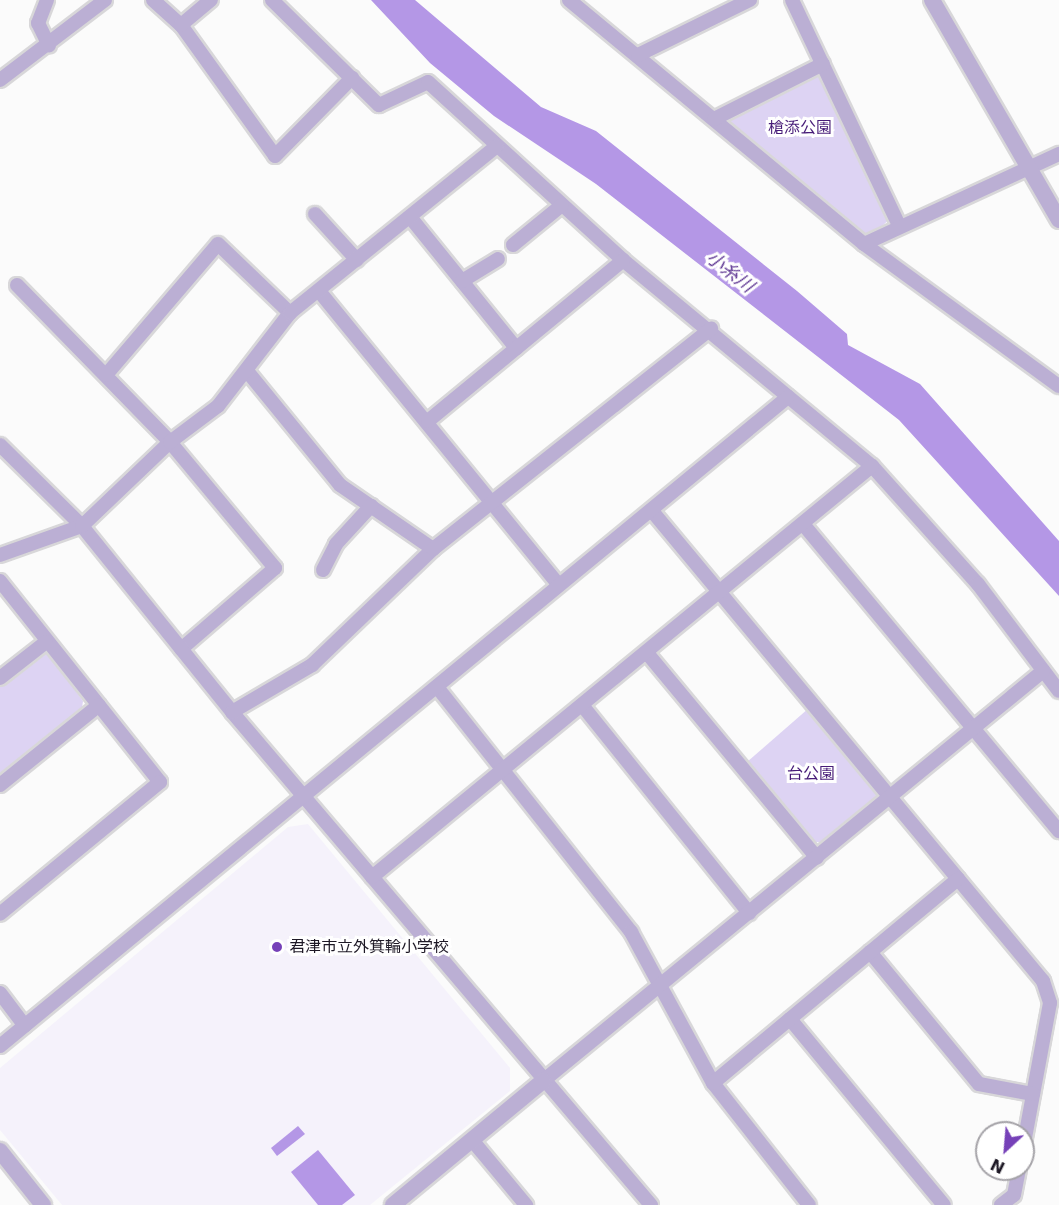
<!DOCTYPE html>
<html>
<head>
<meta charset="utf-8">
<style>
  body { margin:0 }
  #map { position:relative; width:1059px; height:1205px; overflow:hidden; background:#fbfbfb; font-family:"DejaVu Sans","Noto Sans JP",sans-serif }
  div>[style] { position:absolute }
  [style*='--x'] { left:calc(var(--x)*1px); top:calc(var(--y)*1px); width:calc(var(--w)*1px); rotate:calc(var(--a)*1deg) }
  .built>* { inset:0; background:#f5f2fb }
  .green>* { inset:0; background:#ddd3f3 }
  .water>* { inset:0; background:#b497e6 }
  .roads { filter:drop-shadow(2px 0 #d8d7d9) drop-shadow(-2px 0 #d8d7d9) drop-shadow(0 2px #d8d7d9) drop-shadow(0 -2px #d8d7d9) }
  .minor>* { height:14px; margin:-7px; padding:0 7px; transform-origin:7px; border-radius:7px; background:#bbafd4 }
  .tertiary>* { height:16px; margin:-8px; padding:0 8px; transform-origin:8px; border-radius:8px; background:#bbafd4 }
  .dots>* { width:16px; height:16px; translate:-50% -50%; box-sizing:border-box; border:3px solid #fff; border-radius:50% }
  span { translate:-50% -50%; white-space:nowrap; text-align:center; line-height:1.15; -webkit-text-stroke:6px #fff; paint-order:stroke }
  .park-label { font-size:16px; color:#471c78 }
  .poi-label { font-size:16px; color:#1e1926 }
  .left { translate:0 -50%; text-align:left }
  .water-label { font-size:18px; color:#5f3793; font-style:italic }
  .north { position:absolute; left:975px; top:1121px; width:60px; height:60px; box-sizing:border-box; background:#fff; border:2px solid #a5a3a8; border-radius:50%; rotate:206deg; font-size:16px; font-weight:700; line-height:24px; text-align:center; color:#1e1926 }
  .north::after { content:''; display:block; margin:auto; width:21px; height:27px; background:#7641b8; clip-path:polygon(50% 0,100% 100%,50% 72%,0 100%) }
</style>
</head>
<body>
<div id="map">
  <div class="built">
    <i style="clip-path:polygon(308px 824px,510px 1068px,510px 1091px,370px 1205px,62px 1205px,0 1130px,0 1068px,288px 827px)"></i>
  </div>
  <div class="green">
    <i style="clip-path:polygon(815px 75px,823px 77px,891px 218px,872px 235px,864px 235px,729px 121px,729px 116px)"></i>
    <i style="clip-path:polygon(39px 653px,49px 654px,83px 701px,82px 708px,0 776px,0 686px)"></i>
    <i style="clip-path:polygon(809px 708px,881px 796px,824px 842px,815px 842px,747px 762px)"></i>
  </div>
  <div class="water">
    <i style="clip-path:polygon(371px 0,415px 0,541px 107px,596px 131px,797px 291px,847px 334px,848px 345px,920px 384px,1059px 541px,1059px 596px,899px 420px,596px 184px,494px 116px,430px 63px)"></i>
    <i style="clip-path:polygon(298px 1126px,305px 1134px,277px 1156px,271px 1148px)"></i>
    <i style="clip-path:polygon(318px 1150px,355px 1195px,342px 1205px,318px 1205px,291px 1172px)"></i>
  </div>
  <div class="roads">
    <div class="minor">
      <i style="--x:47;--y:0;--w:25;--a:111"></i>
      <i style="--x:38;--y:23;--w:25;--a:64"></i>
      <i style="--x:153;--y:0;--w:38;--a:42"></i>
      <i style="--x:181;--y:25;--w:161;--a:54.3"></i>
      <i style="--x:275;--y:156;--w:110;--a:-45.4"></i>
      <i style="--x:272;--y:0;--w:150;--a:44.5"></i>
      <i style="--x:379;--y:105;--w:54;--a:-25.1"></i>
      <i style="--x:428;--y:82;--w:264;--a:42.4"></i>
      <i style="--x:623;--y:260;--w:323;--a:39.6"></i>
      <i style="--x:872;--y:466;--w:159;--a:48.1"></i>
      <i style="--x:978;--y:584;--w:134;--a:52.9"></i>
      <i style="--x:569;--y:0;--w:383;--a:39.6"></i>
      <i style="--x:864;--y:244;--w:241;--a:36.1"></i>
      <i style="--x:792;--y:0;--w:251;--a:64.6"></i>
      <i style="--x:181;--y:25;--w:39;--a:-40"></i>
      <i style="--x:638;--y:55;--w:125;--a:-26.2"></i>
      <i style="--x:0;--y:80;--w:132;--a:-37.3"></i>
      <i style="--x:714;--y:119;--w:122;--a:-26.8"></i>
      <i style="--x:315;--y:214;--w:62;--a:47.6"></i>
      <i style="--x:410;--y:217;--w:169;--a:51"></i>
      <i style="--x:864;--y:244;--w:215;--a:-24.8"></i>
      <i style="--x:513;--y:245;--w:63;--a:-39.2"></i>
      <i style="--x:462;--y:281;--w:42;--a:-31.4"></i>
      <i style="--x:17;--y:285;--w:219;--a:45.7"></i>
      <i style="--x:170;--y:442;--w:164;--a:50.2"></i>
      <i style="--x:275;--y:568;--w:124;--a:139.2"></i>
      <i style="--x:319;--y:291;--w:378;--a:50.8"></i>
      <i style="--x:247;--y:371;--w:147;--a:50.8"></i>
      <i style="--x:340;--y:485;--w:113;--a:34.5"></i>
      <i style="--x:106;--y:375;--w:172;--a:-49.5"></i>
      <i style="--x:218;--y:244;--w:100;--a:43.8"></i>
      <i style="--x:428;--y:421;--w:253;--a:-39.5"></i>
      <i style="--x:0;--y:445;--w:115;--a:44.6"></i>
      <i style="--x:82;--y:526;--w:239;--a:51.1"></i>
      <i style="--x:232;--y:712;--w:647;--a:49.64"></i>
      <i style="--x:652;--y:511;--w:611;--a:50.24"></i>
      <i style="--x:1043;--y:981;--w:23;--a:72"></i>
      <i style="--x:1050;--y:1003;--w:147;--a:100.5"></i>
      <i style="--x:803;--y:524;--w:400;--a:50.2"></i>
      <i style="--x:0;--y:555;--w:87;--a:-19.5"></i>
      <i style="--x:82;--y:526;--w:122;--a:-43.7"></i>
      <i style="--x:170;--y:442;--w:60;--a:-36.9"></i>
      <i style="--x:218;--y:406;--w:118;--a:-52.3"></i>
      <i style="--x:290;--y:313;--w:266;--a:-38.9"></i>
      <i style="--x:323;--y:570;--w:29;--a:-63"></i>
      <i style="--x:336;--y:544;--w:52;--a:-47.4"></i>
      <i style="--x:0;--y:581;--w:257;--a:51.5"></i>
      <i style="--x:160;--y:782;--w:207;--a:140.5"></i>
      <i style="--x:647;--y:653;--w:266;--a:50.3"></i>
      <i style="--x:0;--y:678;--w:58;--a:-38"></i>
      <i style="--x:437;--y:687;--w:313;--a:51.6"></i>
      <i style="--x:631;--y:932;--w:172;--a:61.5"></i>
      <i style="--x:713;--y:1083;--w:155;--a:51.8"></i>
      <i style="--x:582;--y:705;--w:267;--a:51.2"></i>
      <i style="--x:232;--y:712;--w:93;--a:-30.4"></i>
      <i style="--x:312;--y:665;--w:168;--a:-43.8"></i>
      <i style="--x:433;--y:549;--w:355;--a:-38.4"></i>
      <i style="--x:0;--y:785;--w:127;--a:-38.9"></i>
      <i style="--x:372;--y:877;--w:647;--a:-39.42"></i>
      <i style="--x:870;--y:952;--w:171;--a:50.5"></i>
      <i style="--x:979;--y:1084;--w:55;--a:10.5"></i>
      <i style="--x:0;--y:993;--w:41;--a:52.9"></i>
      <i style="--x:790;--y:1019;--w:241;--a:50.4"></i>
      <i style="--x:0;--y:1046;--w:1021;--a:-39.48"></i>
      <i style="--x:543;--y:1081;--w:647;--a:-39.35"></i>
      <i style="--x:713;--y:1083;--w:319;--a:-39.8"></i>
      <i style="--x:472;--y:1140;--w:85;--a:50.3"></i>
      <i style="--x:1001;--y:1205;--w:16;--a:-38"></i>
      <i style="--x:1014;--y:1195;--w:26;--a:-79"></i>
    </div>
    <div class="tertiary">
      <i style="--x:932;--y:0;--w:254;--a:60"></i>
      <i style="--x:0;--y:1151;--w:69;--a:51.5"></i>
      <i style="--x:393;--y:1205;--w:195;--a:-39.6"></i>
    </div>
  </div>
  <div class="dots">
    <i style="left:277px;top:947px;background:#7641b8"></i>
  </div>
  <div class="park-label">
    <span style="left:800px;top:128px">槍添公園</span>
    <span style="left:811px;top:774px">台公園</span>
  </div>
  <div class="poi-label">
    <span class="left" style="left:289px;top:947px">君津市立外箕輪小学校</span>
  </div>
  <div class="water-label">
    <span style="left:730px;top:272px;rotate:38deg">小糸川</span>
  </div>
  <div class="north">N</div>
</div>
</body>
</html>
